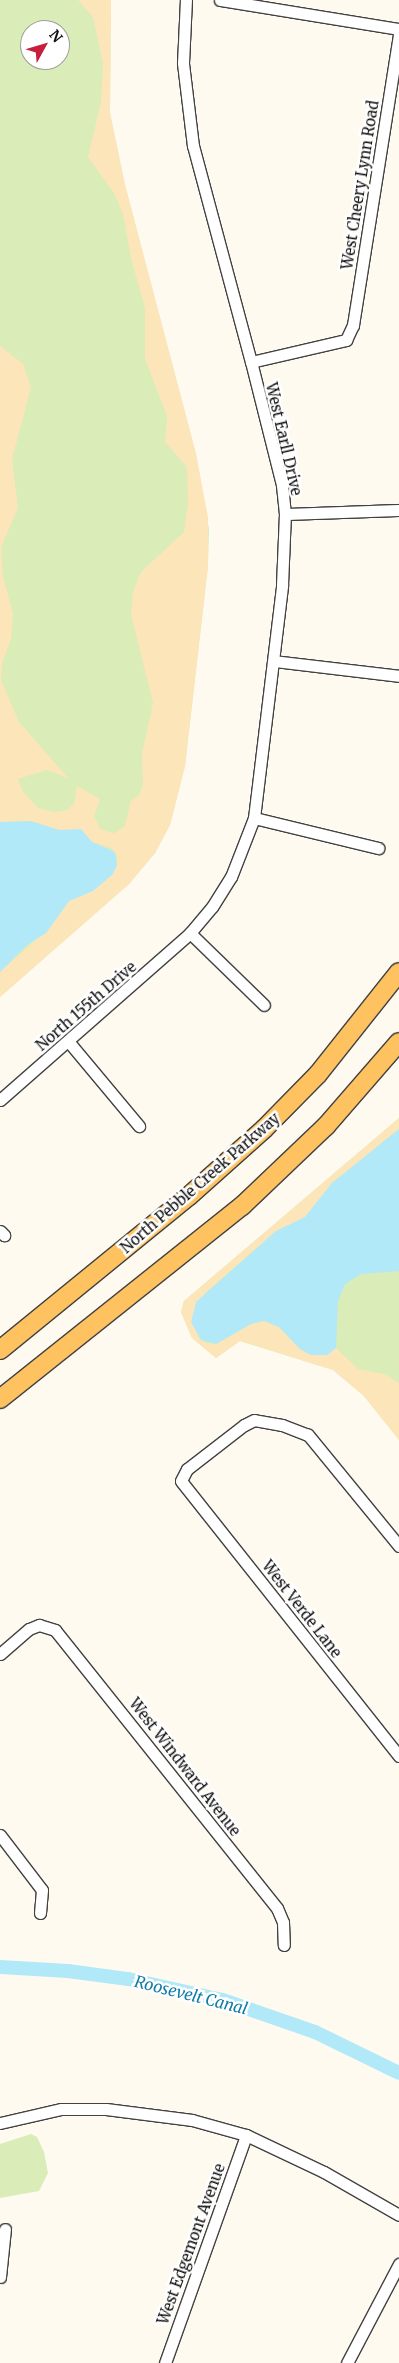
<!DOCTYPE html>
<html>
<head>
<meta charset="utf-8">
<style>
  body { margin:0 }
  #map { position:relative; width:399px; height:2363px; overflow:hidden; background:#fffaf0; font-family:Merriweather,serif }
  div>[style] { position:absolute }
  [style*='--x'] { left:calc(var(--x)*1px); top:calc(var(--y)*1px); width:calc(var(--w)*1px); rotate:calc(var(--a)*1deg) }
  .green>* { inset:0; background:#daecb7 }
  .sand>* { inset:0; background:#fde5ba }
  .water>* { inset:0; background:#b2e9f9 }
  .canal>* { height:14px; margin:-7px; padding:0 7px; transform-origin:7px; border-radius:7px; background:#b2e9f9 }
  .roads { filter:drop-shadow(1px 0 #424242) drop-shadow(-1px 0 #424242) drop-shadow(0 1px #424242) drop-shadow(0 -1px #424242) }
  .street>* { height:11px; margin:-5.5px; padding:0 5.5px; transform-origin:5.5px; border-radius:5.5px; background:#fff }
  .primary>* { height:18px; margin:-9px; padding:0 9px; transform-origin:9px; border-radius:9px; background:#ffc260 }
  span { translate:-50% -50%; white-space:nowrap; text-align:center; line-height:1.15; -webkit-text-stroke:5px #fff; paint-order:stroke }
  .street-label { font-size:15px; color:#0f0f0f }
  .water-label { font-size:16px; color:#107ba8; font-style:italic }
  .north { position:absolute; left:20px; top:20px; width:50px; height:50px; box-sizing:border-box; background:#fff; border:1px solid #9f9f9f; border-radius:50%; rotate:51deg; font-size:14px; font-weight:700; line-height:20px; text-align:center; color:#0f0f0f }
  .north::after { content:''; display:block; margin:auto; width:18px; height:22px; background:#c71e3e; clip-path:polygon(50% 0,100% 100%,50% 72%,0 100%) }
</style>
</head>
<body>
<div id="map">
  <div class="green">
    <i style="clip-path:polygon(evenodd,0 0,111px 0,110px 113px,125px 185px,196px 454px,209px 529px,208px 566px,185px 766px,170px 825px,155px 853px,129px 884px,0 997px,0 0,30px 30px,60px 30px,60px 60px,30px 60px,30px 30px)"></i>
    <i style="clip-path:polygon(399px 1118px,399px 1440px,364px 1396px,333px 1370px,240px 1341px,216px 1358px,192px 1338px,181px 1312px,184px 1301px)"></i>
    <i style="clip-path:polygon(31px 2134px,37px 2137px,44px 2152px,48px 2173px,39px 2191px,0 2198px,0 2144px)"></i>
  </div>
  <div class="sand">
    <i style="clip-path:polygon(78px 0,111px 0,110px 113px,125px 185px,196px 454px,208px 517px,208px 566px,185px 766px,170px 825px,155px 853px,129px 884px,0 997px,0 972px,52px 925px,69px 901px,86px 894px,117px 865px,117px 856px,111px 848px,92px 842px,83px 831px,59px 830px,31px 821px,0 822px,0 346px,23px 364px,31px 387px,12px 459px,18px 508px,1px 547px,3px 577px,13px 614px,11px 639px,2px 663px,1px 680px,19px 722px,68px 778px,47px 770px,18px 779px,23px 792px,38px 808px,54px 812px,67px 810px,74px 804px,77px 786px,100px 799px,94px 816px,100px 829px,114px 833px,125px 826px,131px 800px,139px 795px,143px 785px,142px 753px,153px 703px,131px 614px,133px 592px,141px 572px,184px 532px,188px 503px,187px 467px,165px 442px,167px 416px,145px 359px,145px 308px,131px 258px,123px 214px,114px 193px,88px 157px,101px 102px,103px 64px,93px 17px)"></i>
    <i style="clip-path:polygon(399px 1118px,399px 1129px,332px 1183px,305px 1217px,276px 1231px,204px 1294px,197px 1336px,206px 1343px,216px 1344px,251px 1324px,264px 1321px,279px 1327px,300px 1349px,311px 1355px,330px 1353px,336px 1348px,358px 1369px,384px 1374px,399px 1383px,399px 1440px,364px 1396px,333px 1370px,240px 1341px,216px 1358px,192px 1338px,181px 1312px,184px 1301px)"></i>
  </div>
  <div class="water">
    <i style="clip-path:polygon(31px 821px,59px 830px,81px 829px,92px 842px,115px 852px,117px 865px,113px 874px,93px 891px,69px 901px,46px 933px,26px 946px,0 972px,0 822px)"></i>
    <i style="clip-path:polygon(399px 1129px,399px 1271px,361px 1274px,345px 1284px,338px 1301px,336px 1348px,327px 1355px,311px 1355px,300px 1349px,279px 1327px,264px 1321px,251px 1324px,216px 1344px,201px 1340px,191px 1322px,196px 1302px,276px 1231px,305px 1217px,332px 1183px)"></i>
  </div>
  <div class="canal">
    <i style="--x:0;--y:1967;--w:68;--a:3.4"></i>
    <i style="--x:68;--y:1971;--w:61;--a:7.6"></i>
    <i style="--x:128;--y:1979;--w:97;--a:12.5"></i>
    <i style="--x:223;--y:2000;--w:97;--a:19.2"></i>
    <i style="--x:315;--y:2032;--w:93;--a:26"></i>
  </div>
  <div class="roads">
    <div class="street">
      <i style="--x:220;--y:0;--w:181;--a:9.2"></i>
      <i style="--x:251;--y:362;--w:98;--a:-13"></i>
      <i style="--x:346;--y:340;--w:17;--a:-65"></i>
      <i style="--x:353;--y:325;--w:296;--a:-81"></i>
      <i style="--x:285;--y:514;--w:114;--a:-2"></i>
      <i style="--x:274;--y:661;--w:126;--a:6.8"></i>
      <i style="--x:254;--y:818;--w:128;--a:13.6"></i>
      <i style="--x:190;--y:933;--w:103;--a:44.2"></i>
      <i style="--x:68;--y:1041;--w:111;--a:50.1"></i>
      <i style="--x:0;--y:1100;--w:253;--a:-41.3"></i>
      <i style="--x:190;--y:933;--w:34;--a:-50"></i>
      <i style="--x:212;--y:907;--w:36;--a:-58"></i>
      <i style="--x:231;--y:877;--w:63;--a:-68.7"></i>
      <i style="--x:254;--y:818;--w:235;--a:-83.1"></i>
      <i style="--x:282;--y:585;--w:71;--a:-87.6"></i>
      <i style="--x:285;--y:514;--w:29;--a:-96"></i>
      <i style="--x:282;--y:485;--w:127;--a:-104.1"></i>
      <i style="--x:251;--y:362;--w:224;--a:-105"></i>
      <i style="--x:193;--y:146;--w:84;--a:-96.9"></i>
      <i style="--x:183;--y:63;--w:63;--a:-87.3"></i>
      <i style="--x:0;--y:1231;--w:6;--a:45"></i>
      <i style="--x:399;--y:1546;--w:144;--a:-129.3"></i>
      <i style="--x:308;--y:1435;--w:28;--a:-159"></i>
      <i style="--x:282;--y:1425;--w:28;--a:-170"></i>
      <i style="--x:254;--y:1420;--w:11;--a:153"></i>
      <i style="--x:244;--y:1425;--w:72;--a:142.3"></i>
      <i style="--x:187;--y:1469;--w:13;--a:117"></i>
      <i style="--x:181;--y:1481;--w:351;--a:51.6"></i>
      <i style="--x:0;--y:1654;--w:38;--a:-41"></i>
      <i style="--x:29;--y:1629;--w:11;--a:-22"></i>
      <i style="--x:39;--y:1625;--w:17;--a:17"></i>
      <i style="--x:55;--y:1630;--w:356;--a:51.4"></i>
      <i style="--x:277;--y:1908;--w:15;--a:67"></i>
      <i style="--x:283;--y:1922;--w:23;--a:88"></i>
      <i style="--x:0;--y:1835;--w:69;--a:52.6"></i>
      <i style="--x:42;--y:1890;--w:23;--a:95"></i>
      <i style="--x:0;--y:2123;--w:63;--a:-12.9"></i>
      <i style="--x:61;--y:2109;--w:45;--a:0"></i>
      <i style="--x:106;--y:2109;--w:87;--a:7.3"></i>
      <i style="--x:192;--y:2120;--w:56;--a:15.5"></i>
      <i style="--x:246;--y:2135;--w:86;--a:25.4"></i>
      <i style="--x:324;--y:2172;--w:86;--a:29.8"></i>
      <i style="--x:0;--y:2277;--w:48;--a:-84.1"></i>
      <i style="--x:165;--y:2363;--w:242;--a:-70.4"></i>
      <i style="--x:347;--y:2363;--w:112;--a:-62.3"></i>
    </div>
    <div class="primary">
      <i style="--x:0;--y:1350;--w:244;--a:-39.2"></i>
      <i style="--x:189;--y:1196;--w:101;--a:-41.8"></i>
      <i style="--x:264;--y:1129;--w:77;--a:-45.5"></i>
      <i style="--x:318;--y:1074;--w:130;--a:-51.5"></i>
      <i style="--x:0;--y:1399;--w:310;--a:-38.6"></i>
      <i style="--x:242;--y:1206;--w:116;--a:-43.6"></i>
      <i style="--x:326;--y:1126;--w:111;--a:-49"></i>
    </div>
  </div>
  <div class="street-label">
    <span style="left:360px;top:185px;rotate:-81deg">West Cheery Lynn Road</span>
    <span style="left:284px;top:439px;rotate:77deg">West Earll Drive</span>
    <span style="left:86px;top:1006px;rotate:-41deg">North 155th Drive</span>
    <span style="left:200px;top:1183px;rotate:-41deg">North Pebble Creek Parkway</span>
    <span style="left:302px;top:1609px;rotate:52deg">West Verde Lane</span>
    <span style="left:185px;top:1767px;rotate:52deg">West Windward Avenue</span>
    <span style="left:191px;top:2244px;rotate:-70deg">West Edgemont Avenue</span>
  </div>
  <div class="water-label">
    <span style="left:191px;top:1995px;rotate:14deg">Roosevelt Canal</span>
  </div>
  <div class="north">N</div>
</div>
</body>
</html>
